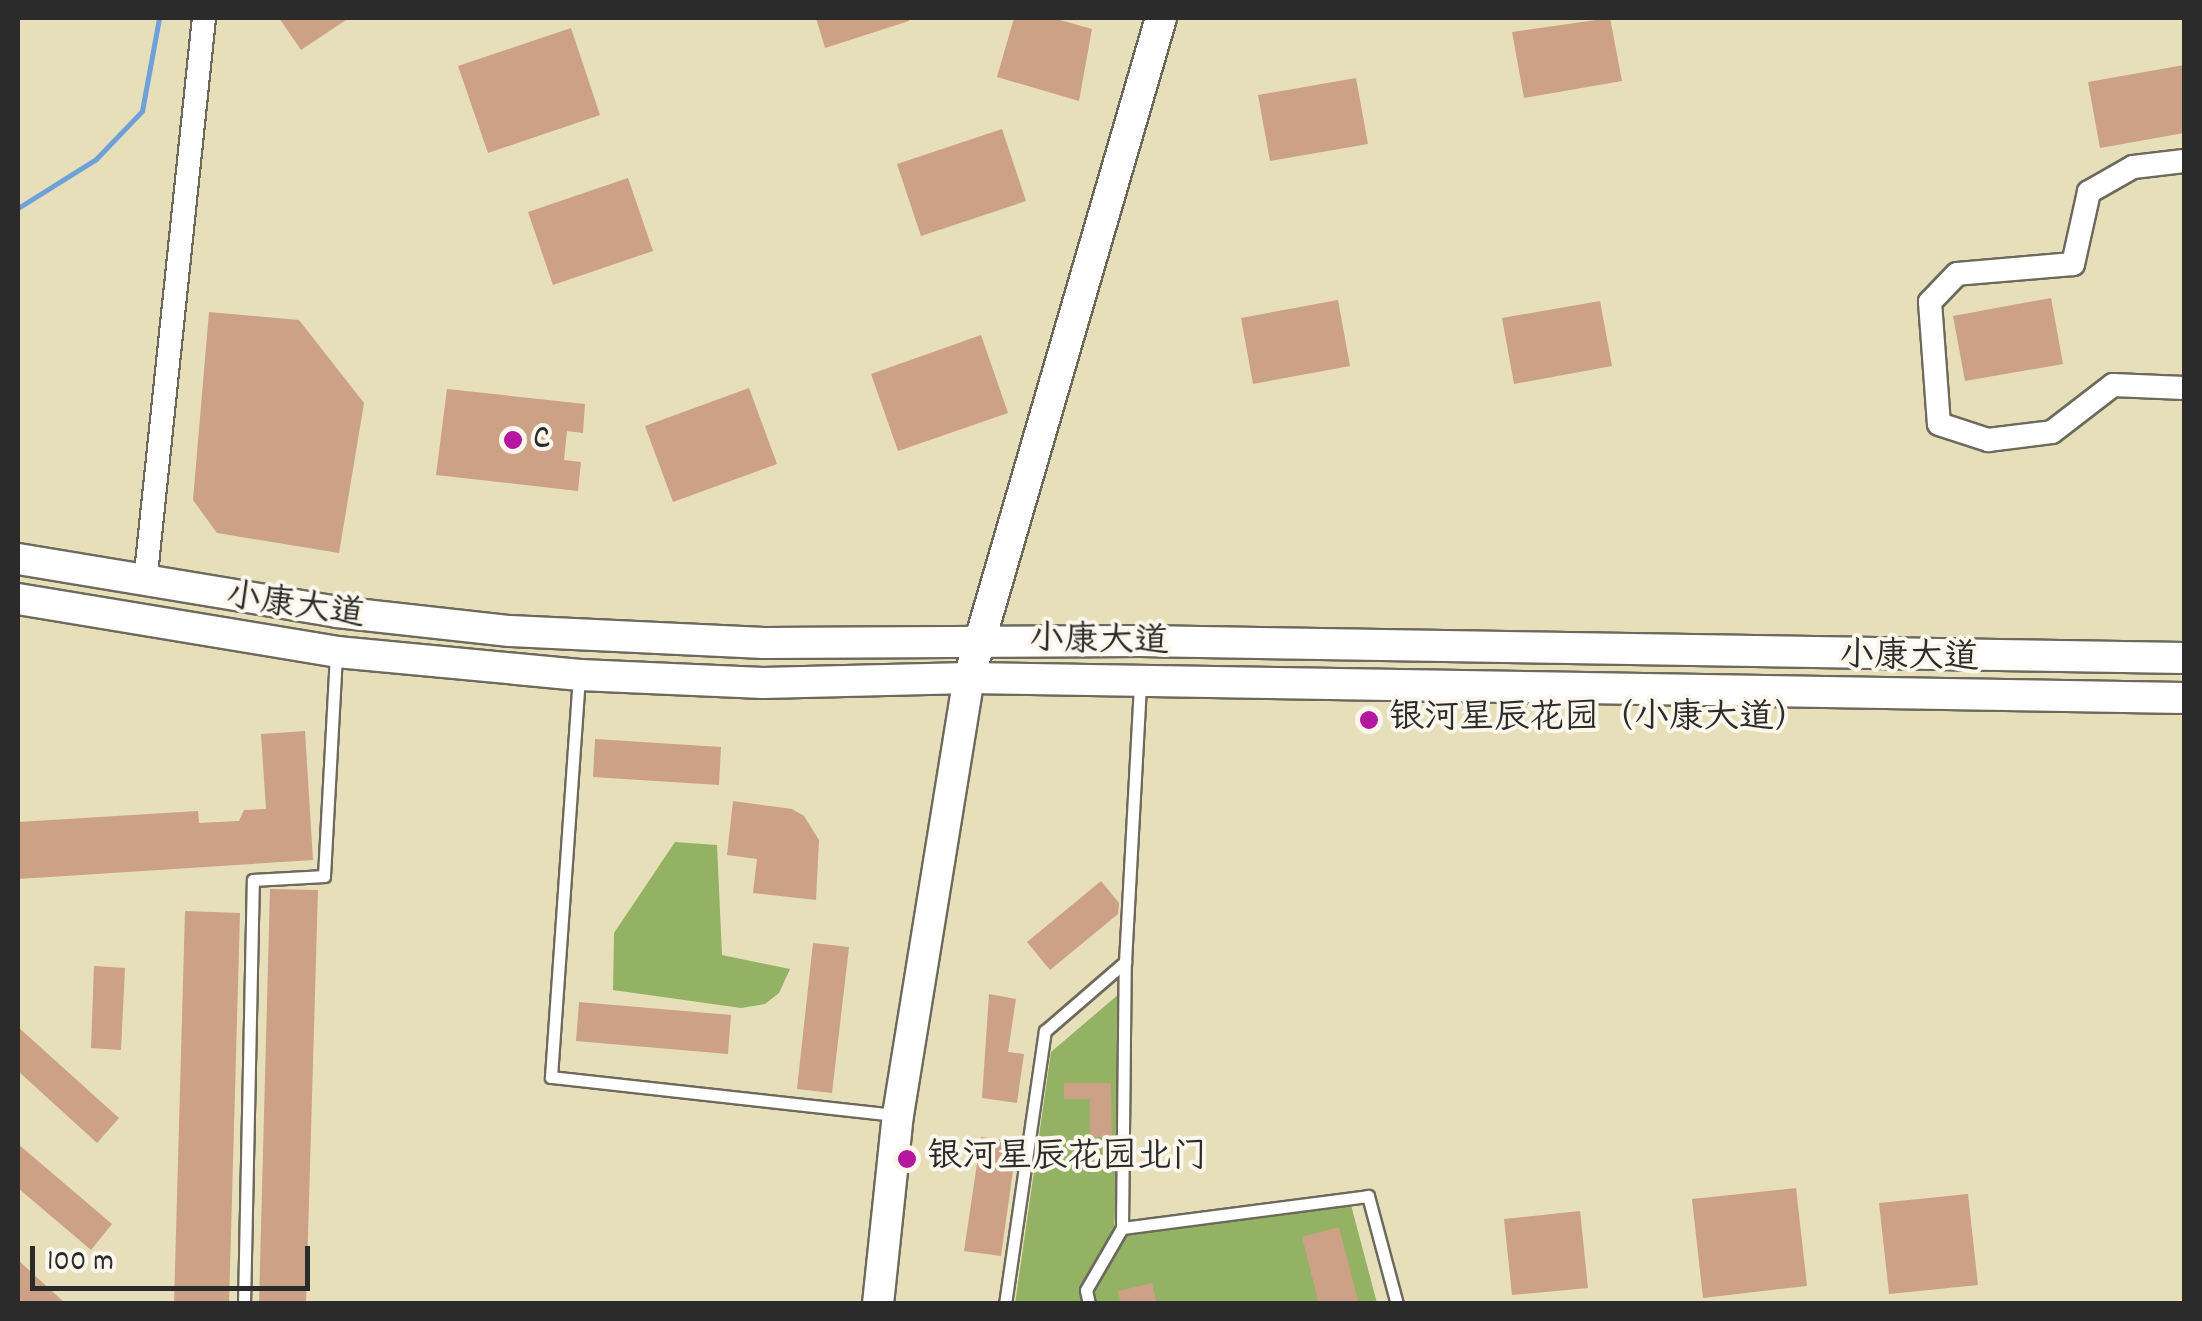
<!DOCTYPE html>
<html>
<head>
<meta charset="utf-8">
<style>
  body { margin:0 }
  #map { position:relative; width:2202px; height:1321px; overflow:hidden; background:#e7dfba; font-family:Dekko,"LXGW WenKai TC",sans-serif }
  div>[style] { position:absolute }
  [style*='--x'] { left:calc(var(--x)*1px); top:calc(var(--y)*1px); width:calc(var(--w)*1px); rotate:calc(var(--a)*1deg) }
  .forest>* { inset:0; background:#93b264 }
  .stream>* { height:5px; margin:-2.5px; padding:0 2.5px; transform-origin:2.5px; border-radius:2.5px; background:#6ea0d9 }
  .building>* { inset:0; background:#cca185 }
  .roads { filter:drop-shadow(2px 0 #6d6a5d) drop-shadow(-2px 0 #6d6a5d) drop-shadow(0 2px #6d6a5d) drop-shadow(0 -2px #6d6a5d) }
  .lane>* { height:11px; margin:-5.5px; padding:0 5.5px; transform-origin:5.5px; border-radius:5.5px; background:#fff }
  .street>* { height:22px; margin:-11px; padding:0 11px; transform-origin:11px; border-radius:11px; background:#fff }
  .secondary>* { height:30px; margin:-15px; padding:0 15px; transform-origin:15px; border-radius:15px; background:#fff }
  .dots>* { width:28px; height:28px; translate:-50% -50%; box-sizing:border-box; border:5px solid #fbf7ec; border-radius:50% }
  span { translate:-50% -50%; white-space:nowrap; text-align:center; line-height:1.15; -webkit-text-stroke:8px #fbf7ec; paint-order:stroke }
  .poi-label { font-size:35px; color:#2b2b2b }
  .left { translate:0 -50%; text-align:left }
  .street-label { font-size:35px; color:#2b2b2b }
  .frame { position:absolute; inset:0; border:20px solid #2b2b2b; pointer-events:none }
  .scale { position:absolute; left:30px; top:1246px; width:280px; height:45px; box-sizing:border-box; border:5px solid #2b2b2b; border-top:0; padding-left:12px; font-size:30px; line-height:35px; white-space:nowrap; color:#2b2b2b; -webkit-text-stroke:8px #fbf7ec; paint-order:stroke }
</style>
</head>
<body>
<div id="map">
  <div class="forest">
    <i style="clip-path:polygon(675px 842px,717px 845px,722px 955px,790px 969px,779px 993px,765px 1004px,741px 1008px,613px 990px,614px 933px)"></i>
    <i style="clip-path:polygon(1126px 988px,1114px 1233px,1351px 1205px,1377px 1303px,1015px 1304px,1051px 1052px)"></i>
  </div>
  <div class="stream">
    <i style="--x:18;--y:208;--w:92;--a:-32.1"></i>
    <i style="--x:96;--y:159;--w:66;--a:-46.2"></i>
    <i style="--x:142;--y:111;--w:95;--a:-79.6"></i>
  </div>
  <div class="building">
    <i style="clip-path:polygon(279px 18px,349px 18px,301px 50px)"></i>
    <i style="clip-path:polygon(816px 18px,909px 18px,909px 21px,825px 48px)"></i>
    <i style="clip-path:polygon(1014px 18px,1053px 18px,1092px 29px,1079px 101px,997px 77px)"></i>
    <i style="clip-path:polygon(1610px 18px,1622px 81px,1524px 98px,1512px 32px)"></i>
    <i style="clip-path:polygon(571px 28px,600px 115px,488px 153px,458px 66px)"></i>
    <i style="clip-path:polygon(2184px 65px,2184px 133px,2100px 148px,2088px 82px)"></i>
    <i style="clip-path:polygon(1356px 78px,1368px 144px,1270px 161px,1258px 95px)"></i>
    <i style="clip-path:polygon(1002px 129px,1026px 201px,921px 236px,897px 164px)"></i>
    <i style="clip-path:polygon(628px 178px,653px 251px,553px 285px,528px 212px)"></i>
    <i style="clip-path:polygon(2051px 298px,2063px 364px,1965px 381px,1953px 316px)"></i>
    <i style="clip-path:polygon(1338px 300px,1350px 366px,1253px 384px,1241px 318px)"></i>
    <i style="clip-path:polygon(1600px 301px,1612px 366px,1514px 384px,1502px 318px)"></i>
    <i style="clip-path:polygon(209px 312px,299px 320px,364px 403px,339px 553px,217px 533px,193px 500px)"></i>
    <i style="clip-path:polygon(981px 335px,1008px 413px,898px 451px,871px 374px)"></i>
    <i style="clip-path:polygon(749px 388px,777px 464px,673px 502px,645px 426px)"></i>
    <i style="clip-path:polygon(447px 389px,585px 404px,583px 433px,567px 431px,564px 460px,581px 462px,578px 491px,436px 475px)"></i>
    <i style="clip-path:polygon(305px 731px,313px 860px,18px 879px,18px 822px,198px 811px,199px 823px,239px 821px,244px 810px,266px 809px,261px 734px)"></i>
    <i style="clip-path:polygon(595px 739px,721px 747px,719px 785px,593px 777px)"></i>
    <i style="clip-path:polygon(733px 801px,792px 809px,804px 816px,819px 840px,816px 900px,753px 893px,757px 859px,727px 855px)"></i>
    <i style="clip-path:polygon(1101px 881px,1119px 903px,1118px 914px,1050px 970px,1027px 942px)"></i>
    <i style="clip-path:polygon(270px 889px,318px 890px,306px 1304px,259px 1304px)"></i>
    <i style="clip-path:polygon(185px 911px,240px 913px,229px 1304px,174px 1304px)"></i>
    <i style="clip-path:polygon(813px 943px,849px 947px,832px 1093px,797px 1089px)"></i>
    <i style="clip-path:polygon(94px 966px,125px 968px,121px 1050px,91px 1048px)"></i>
    <i style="clip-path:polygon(989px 994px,1016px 999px,1008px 1052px,1024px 1054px,1017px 1103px,982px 1098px)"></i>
    <i style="clip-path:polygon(579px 1002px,731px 1015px,728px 1054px,576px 1041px)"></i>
    <i style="clip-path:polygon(18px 1027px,119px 1118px,97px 1143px,18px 1071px)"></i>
    <i style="clip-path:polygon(1064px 1083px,1111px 1083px,1112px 1137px,1090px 1137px,1090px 1099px,1064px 1099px)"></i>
    <i style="clip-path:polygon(981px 1137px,1017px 1142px,1001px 1256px,964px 1251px)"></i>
    <i style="clip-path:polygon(18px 1144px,112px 1224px,91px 1250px,18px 1188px)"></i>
    <i style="clip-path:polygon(1796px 1188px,1807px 1286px,1703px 1298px,1692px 1199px)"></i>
    <i style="clip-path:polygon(1968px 1194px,1978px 1285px,1889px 1294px,1879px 1203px)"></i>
    <i style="clip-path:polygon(1580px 1211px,1588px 1288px,1512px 1295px,1504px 1219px)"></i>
    <i style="clip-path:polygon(1339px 1227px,1359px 1304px,1319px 1304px,1302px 1237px)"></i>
    <i style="clip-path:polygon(18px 1260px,66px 1304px,18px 1304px)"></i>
    <i style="clip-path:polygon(1152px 1283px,1157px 1304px,1121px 1304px,1118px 1291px)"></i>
  </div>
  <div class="roads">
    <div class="lane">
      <i style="--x:579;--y:676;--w:402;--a:94"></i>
      <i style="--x:551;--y:1077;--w:345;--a:6.3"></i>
      <i style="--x:1122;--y:1228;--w:248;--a:-7.4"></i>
      <i style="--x:1368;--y:1196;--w:112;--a:75"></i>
      <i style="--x:244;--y:1304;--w:424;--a:-88.8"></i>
      <i style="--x:253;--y:880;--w:71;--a:-3.2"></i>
      <i style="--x:324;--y:876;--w:220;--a:-86.9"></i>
      <i style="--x:1005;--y:1304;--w:276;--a:-81.7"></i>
      <i style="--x:1045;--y:1031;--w:106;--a:-40.8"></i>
      <i style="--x:1089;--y:1304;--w:14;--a:-102"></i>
      <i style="--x:1086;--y:1290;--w:72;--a:-59.9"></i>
      <i style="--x:1122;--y:1228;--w:266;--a:-89.4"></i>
      <i style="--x:1125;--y:962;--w:277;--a:-86.9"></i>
    </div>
    <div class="street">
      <i style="--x:2184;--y:161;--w:51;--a:173.3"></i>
      <i style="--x:2133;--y:167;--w:51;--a:150.4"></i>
      <i style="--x:2089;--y:192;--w:74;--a:102.5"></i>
      <i style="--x:2073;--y:264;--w:116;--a:175.1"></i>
      <i style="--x:1957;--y:274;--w:39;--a:134"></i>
      <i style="--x:1930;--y:302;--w:122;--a:85.8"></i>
      <i style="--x:1939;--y:424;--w:52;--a:18.1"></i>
      <i style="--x:1988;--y:440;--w:64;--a:-7.1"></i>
      <i style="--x:2052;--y:432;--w:77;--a:-37.6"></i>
      <i style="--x:2113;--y:385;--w:71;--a:2.4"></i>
      <i style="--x:145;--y:583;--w:568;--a:-84.04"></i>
    </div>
    <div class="secondary">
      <i style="--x:18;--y:559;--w:323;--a:9.4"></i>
      <i style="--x:337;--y:612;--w:174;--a:6.3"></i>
      <i style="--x:510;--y:631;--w:254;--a:2.7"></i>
      <i style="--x:764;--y:643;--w:376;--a:-0.3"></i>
      <i style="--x:1140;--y:641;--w:1044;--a:0.93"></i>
      <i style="--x:18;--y:599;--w:323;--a:9.4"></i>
      <i style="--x:337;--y:652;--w:244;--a:5.4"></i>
      <i style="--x:580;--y:675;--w:183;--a:2.5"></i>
      <i style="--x:763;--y:683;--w:206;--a:-1.4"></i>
      <i style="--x:969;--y:678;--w:1215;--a:0.94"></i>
      <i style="--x:878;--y:1304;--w:190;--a:-84"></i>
      <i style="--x:898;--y:1115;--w:443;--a:-80.8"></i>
      <i style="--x:969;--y:678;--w:687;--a:-73.78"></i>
    </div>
  </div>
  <div class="dots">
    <i style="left:513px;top:440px;background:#b5179e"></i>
    <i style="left:1369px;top:720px;background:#b5179e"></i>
    <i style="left:907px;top:1159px;background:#b5179e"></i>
  </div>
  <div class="poi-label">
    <span class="left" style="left:533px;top:440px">C</span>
    <span class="left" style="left:1389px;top:720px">银河星辰花园（小康大道）</span>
    <span class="left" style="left:927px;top:1159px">银河星辰花园北门</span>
  </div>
  <div class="street-label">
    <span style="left:295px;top:608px;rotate:8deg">小康大道</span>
    <span style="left:1099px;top:643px;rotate:1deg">小康大道</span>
    <span style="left:1909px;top:659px;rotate:1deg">小康大道</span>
  </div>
  <div class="frame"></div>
  <div class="scale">100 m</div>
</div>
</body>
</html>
